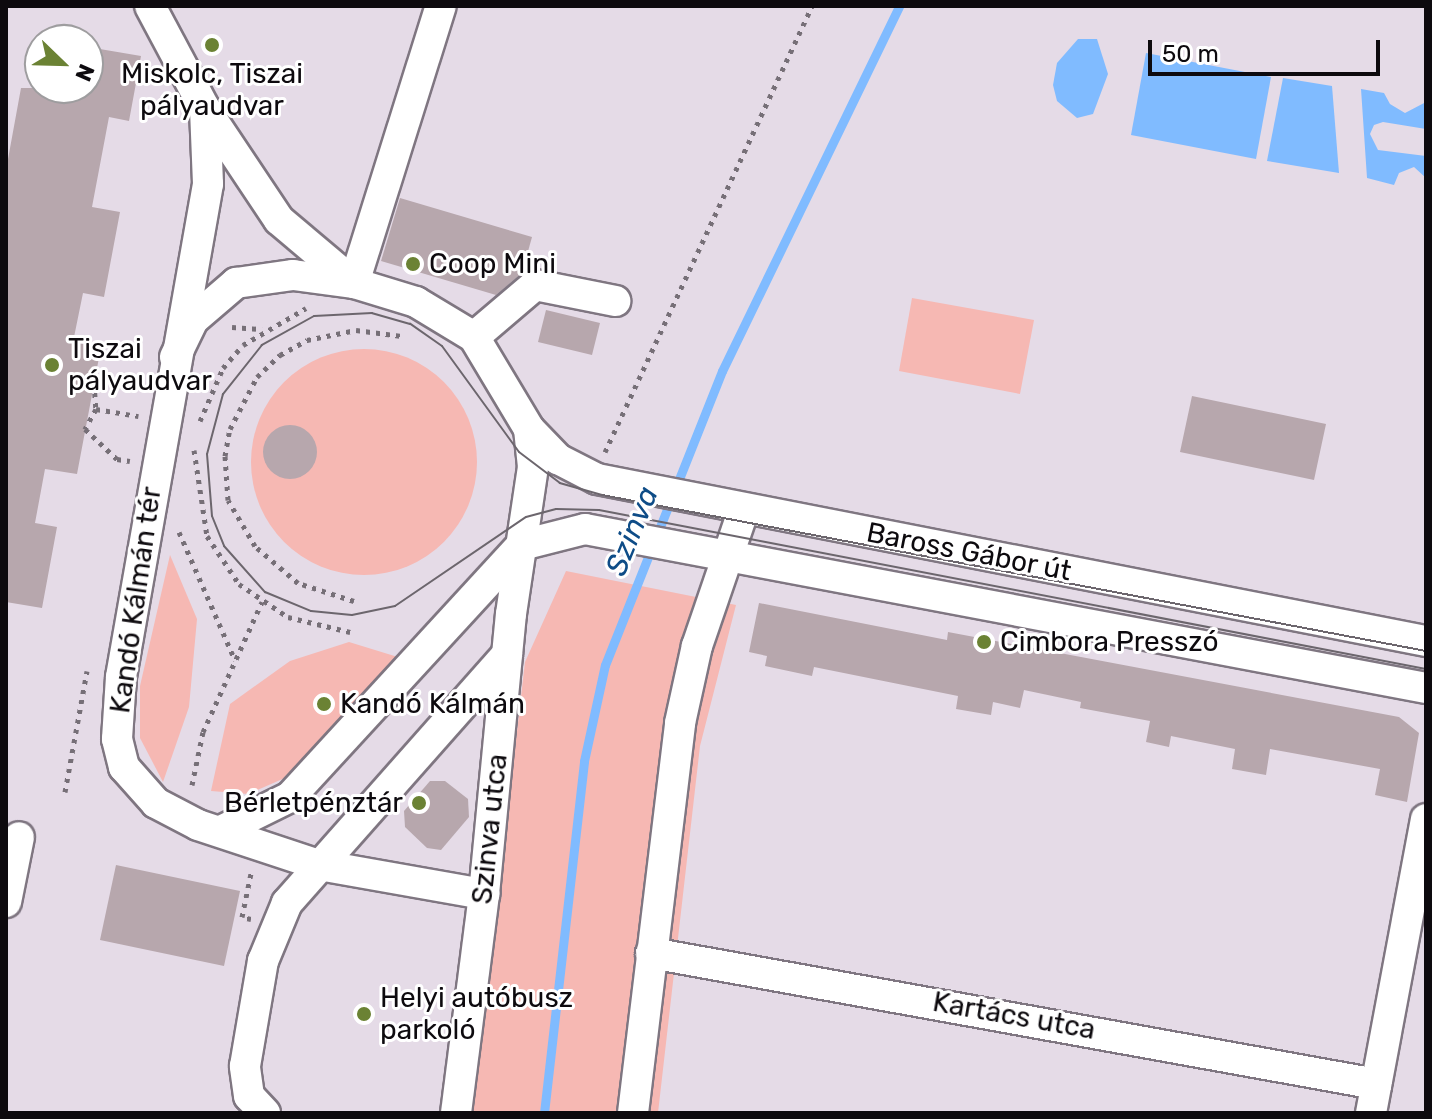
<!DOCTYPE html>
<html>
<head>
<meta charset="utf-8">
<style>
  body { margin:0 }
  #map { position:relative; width:1432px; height:1119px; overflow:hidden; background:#e5dbe7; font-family:Rubik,sans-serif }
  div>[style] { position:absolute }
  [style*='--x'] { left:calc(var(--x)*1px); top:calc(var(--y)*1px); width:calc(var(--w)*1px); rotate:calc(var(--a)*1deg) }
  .green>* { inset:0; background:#f6b8b3 }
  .round { border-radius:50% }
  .water>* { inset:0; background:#80bbff }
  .stream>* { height:9px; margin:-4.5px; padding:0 4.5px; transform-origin:4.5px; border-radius:4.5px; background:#80bbff }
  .building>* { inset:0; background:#b7a7ad }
  .path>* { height:5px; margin-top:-2.5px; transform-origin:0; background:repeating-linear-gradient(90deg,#766f77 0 4px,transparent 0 10px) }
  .roads { filter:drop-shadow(2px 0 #7f7681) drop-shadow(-2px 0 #7f7681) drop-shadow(0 2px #7f7681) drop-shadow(0 -2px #7f7681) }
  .minor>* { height:30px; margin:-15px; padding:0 15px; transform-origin:15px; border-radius:15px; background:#fff }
  .tram>* { height:2px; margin:-1px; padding:0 1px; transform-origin:1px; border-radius:1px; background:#6c666d }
  .dots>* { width:22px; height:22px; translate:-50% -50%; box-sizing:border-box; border:4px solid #fff; border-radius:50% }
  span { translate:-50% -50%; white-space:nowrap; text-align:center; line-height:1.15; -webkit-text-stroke:6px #fff; paint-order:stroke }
  .poi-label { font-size:28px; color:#0d0a0e }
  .left { translate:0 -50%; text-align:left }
  .right { translate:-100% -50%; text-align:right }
  .street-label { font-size:28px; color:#0d0a0e }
  .water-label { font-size:30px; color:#0e4c87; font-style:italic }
  .frame { position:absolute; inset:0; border:8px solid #0d0a0e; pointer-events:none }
  .north { position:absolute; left:24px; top:24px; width:80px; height:80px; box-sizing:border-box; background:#fff; border:2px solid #9e9d9f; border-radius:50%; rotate:113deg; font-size:22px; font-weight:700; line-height:32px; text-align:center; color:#0d0a0e }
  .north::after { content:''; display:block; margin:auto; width:28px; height:36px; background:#6b8234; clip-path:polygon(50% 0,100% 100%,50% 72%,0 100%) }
  .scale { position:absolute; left:1148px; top:40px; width:232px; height:36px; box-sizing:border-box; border:4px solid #0d0a0e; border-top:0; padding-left:10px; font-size:24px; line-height:28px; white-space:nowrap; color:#0d0a0e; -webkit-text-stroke:6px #fff; paint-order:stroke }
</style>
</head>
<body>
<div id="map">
  <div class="green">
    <i style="clip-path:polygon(912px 298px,1034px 320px,1020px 394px,899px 371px)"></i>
    <i class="round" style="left:251px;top:349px;width:226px;height:226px"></i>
    <i style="clip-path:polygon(170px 555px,197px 619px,189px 707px,163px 782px,140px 738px,140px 686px)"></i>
    <i style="clip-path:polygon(566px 571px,736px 605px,700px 746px,658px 1113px,473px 1113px,525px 662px)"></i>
    <i style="clip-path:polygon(349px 642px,401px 658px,287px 777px,248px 794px,211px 791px,230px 704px,290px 661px)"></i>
  </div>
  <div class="water">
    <i style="clip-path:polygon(1078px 39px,1097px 39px,1108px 74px,1093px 114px,1077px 118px,1057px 101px,1053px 85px,1057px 63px)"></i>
    <i style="clip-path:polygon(1146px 53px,1271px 77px,1256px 159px,1131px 135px)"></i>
    <i style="clip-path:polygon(1283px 78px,1332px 86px,1339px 173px,1267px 161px)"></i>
    <i style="clip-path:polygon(1361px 89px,1384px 93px,1390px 104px,1405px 113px,1426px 102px,1426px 129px,1383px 122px,1374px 125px,1370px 134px,1378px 150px,1426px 156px,1426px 178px,1414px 167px,1399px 173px,1394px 185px,1367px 178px)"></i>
  </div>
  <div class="stream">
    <i style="--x:544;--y:1113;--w:354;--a:-83.5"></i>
    <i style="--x:584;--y:761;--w:98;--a:-77.7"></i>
    <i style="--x:605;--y:665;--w:316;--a:-68.3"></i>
    <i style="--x:722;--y:371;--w:406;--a:-64.1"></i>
  </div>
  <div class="building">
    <i style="clip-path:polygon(88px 47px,141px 56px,129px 121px,109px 117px,92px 207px,120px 212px,104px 297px,83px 293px,73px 342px,101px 347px,77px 474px,45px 469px,35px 523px,57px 527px,42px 608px,6px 602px,6px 170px,21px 88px,88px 88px)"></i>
    <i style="clip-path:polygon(400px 198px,532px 237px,522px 273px,496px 295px,381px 261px)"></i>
    <i style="clip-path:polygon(546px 310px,600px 323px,592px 355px,538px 342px)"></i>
    <i style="clip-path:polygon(1192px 396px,1326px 424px,1314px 480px,1180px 452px)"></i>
    <i class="round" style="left:263px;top:425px;width:54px;height:54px"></i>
    <i style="clip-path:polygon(759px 603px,947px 640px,948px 632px,1399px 717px,1419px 733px,1407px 802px,1375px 795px,1380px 769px,1270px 749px,1266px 775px,1232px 769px,1235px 749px,1171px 736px,1169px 747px,1146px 742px,1150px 721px,1080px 708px,1081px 702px,1024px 690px,1020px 708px,993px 702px,991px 715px,956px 709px,958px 696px,814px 667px,812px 676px,765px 666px,767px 656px,749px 652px)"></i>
    <i style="clip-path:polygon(430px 781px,445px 781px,468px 799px,469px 817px,441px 850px,427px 848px,405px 827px,404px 811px)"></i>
    <i style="clip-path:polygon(116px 865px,240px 891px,224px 966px,100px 940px)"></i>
  </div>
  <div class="path">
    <i style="--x:232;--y:327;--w:30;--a:4"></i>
    <i style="--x:94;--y:383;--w:26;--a:86"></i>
    <i style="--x:96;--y:409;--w:23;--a:119"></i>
    <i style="--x:85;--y:429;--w:44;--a:43.2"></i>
    <i style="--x:117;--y:459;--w:13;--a:9"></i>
    <i style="--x:96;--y:409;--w:43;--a:9.5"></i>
    <i style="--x:200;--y:421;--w:58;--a:-66.5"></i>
    <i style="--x:223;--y:368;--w:30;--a:-49"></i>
    <i style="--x:243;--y:345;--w:73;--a:-30.4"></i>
    <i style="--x:194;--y:450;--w:87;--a:81.4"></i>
    <i style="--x:207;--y:536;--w:58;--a:56.3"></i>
    <i style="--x:239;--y:584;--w:59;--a:34"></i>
    <i style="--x:288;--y:617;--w:64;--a:13.6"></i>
    <i style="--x:605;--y:452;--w:492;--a:-65.1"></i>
    <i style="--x:179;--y:532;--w:140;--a:66.4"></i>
    <i style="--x:354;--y:601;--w:59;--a:-162.2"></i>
    <i style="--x:298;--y:583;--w:57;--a:-139.3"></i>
    <i style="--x:255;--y:546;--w:53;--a:-120.4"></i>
    <i style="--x:228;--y:500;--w:44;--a:-93.9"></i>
    <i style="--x:225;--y:456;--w:27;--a:-80"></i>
    <i style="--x:230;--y:429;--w:59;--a:-62.6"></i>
    <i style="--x:257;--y:377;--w:32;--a:-44"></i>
    <i style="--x:280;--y:355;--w:31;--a:-29"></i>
    <i style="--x:307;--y:340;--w:50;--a:-11.5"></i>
    <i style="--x:356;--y:330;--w:46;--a:7.4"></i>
    <i style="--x:192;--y:785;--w:54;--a:-78.3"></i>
    <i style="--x:203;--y:732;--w:143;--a:-65.6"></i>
    <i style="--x:65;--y:792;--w:123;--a:-79.7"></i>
    <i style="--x:251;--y:919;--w:9;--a:-167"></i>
    <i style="--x:242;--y:917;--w:45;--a:-78.4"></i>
  </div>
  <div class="roads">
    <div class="minor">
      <i style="--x:150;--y:6;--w:117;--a:61.9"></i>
      <i style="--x:205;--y:109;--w:133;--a:56.3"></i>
      <i style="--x:279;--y:220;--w:92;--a:40.1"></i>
      <i style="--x:205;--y:109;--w:75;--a:87.7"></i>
      <i style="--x:208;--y:184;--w:501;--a:100.01"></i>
      <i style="--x:121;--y:677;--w:62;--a:93.7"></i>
      <i style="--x:117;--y:739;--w:29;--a:76"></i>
      <i style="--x:124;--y:767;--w:48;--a:48.4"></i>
      <i style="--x:156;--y:803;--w:47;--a:27.6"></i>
      <i style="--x:198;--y:825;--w:127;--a:18.3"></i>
      <i style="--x:319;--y:865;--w:168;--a:10"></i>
      <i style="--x:354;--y:283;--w:290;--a:-72.6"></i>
      <i style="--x:474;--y:337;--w:80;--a:-40.4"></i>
      <i style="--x:535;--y:285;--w:82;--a:11.3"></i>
      <i style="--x:175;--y:357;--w:41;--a:-64.1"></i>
      <i style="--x:193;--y:320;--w:57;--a:-40.7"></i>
      <i style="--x:236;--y:283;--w:58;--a:-8"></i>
      <i style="--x:293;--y:275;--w:62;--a:7.5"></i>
      <i style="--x:354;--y:283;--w:65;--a:17"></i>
      <i style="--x:416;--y:302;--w:68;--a:31.1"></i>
      <i style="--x:474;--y:337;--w:107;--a:59.1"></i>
      <i style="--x:529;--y:429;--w:42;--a:46"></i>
      <i style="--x:558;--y:459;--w:44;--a:27.1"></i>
      <i style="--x:597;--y:479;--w:845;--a:11.06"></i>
      <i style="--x:522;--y:545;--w:65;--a:-14.3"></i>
      <i style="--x:585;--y:529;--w:856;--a:10.71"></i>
      <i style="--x:223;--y:830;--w:75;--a:-26.2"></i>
      <i style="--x:290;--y:797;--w:343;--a:-47.4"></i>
      <i style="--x:6;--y:902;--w:66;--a:-78.7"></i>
      <i style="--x:651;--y:953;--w:737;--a:10.24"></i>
      <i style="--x:265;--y:1113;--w:23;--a:-133"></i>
      <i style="--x:249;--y:1096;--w:30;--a:-98"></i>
      <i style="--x:245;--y:1066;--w:107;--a:-80.3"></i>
      <i style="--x:263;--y:961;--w:63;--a:-67.5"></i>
      <i style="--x:287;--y:903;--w:332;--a:-48.5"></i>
      <i style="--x:456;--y:1113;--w:221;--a:-82.7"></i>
      <i style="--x:484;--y:894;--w:281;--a:-84.5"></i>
      <i style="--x:511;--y:614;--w:149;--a:-81.5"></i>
      <i style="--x:533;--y:467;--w:38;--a:-96"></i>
      <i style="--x:633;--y:1113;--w:393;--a:-83.1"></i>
      <i style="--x:680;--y:723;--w:79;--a:-77.6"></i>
      <i style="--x:697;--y:646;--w:145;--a:-71.1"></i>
      <i style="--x:1371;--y:1113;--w:299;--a:-79.4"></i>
    </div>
  </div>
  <div class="tram">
    <i style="--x:1426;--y:651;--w:839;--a:-169.28"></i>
    <i style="--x:602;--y:495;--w:44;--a:-164.1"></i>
    <i style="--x:560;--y:483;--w:51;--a:-142.9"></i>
    <i style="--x:519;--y:452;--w:131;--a:-126"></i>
    <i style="--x:442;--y:346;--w:39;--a:-145"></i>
    <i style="--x:410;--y:324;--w:40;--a:-164"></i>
    <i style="--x:372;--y:313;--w:58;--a:177"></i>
    <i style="--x:314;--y:316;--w:60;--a:150.9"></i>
    <i style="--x:262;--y:345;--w:63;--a:128.5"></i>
    <i style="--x:223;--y:394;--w:62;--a:104.9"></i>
    <i style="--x:207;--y:454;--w:62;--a:85.4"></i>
    <i style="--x:212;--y:516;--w:32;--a:68"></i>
    <i style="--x:224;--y:546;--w:62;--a:48.3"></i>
    <i style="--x:265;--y:592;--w:50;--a:22.4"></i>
    <i style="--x:311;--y:611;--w:41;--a:5.6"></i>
    <i style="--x:352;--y:615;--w:44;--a:-11.8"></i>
    <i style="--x:395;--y:606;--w:158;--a:-34.2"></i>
    <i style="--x:526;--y:517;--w:31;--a:-15"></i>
    <i style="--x:556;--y:509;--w:43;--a:1.3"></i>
    <i style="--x:599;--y:510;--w:842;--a:10.88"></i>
  </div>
  <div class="dots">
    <i style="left:212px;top:45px;background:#6b8234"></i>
    <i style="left:413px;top:264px;background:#6b8234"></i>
    <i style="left:52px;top:365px;background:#6b8234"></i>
    <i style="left:984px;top:642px;background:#6b8234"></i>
    <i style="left:324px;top:704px;background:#6b8234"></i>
    <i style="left:419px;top:803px;background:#6b8234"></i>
    <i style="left:364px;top:1014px;background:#6b8234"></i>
  </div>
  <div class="poi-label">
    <span style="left:212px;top:90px">Miskolc, Tiszai<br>pályaudvar</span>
    <span class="left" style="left:429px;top:264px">Coop Mini</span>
    <span class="left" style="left:68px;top:365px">Tiszai<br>pályaudvar</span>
    <span class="left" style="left:1000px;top:642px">Cimbora Presszó</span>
    <span class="left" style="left:340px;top:704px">Kandó Kálmán</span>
    <span class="right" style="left:403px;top:803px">Bérletpénztár</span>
    <span class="left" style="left:380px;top:1014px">Helyi autóbusz<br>parkoló</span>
  </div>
  <div class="street-label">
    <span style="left:969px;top:552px;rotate:11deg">Baross Gábor út</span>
    <span style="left:136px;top:600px;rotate:-82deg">Kandó Kálmán tér</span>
    <span style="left:490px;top:829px;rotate:-84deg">Szinva utca</span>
    <span style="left:1014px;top:1016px;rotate:10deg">Kartács utca</span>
  </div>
  <div class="water-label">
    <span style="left:632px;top:531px;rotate:-68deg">Szinva</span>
  </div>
  <div class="frame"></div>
  <div class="north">N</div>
  <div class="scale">50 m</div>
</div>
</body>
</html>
